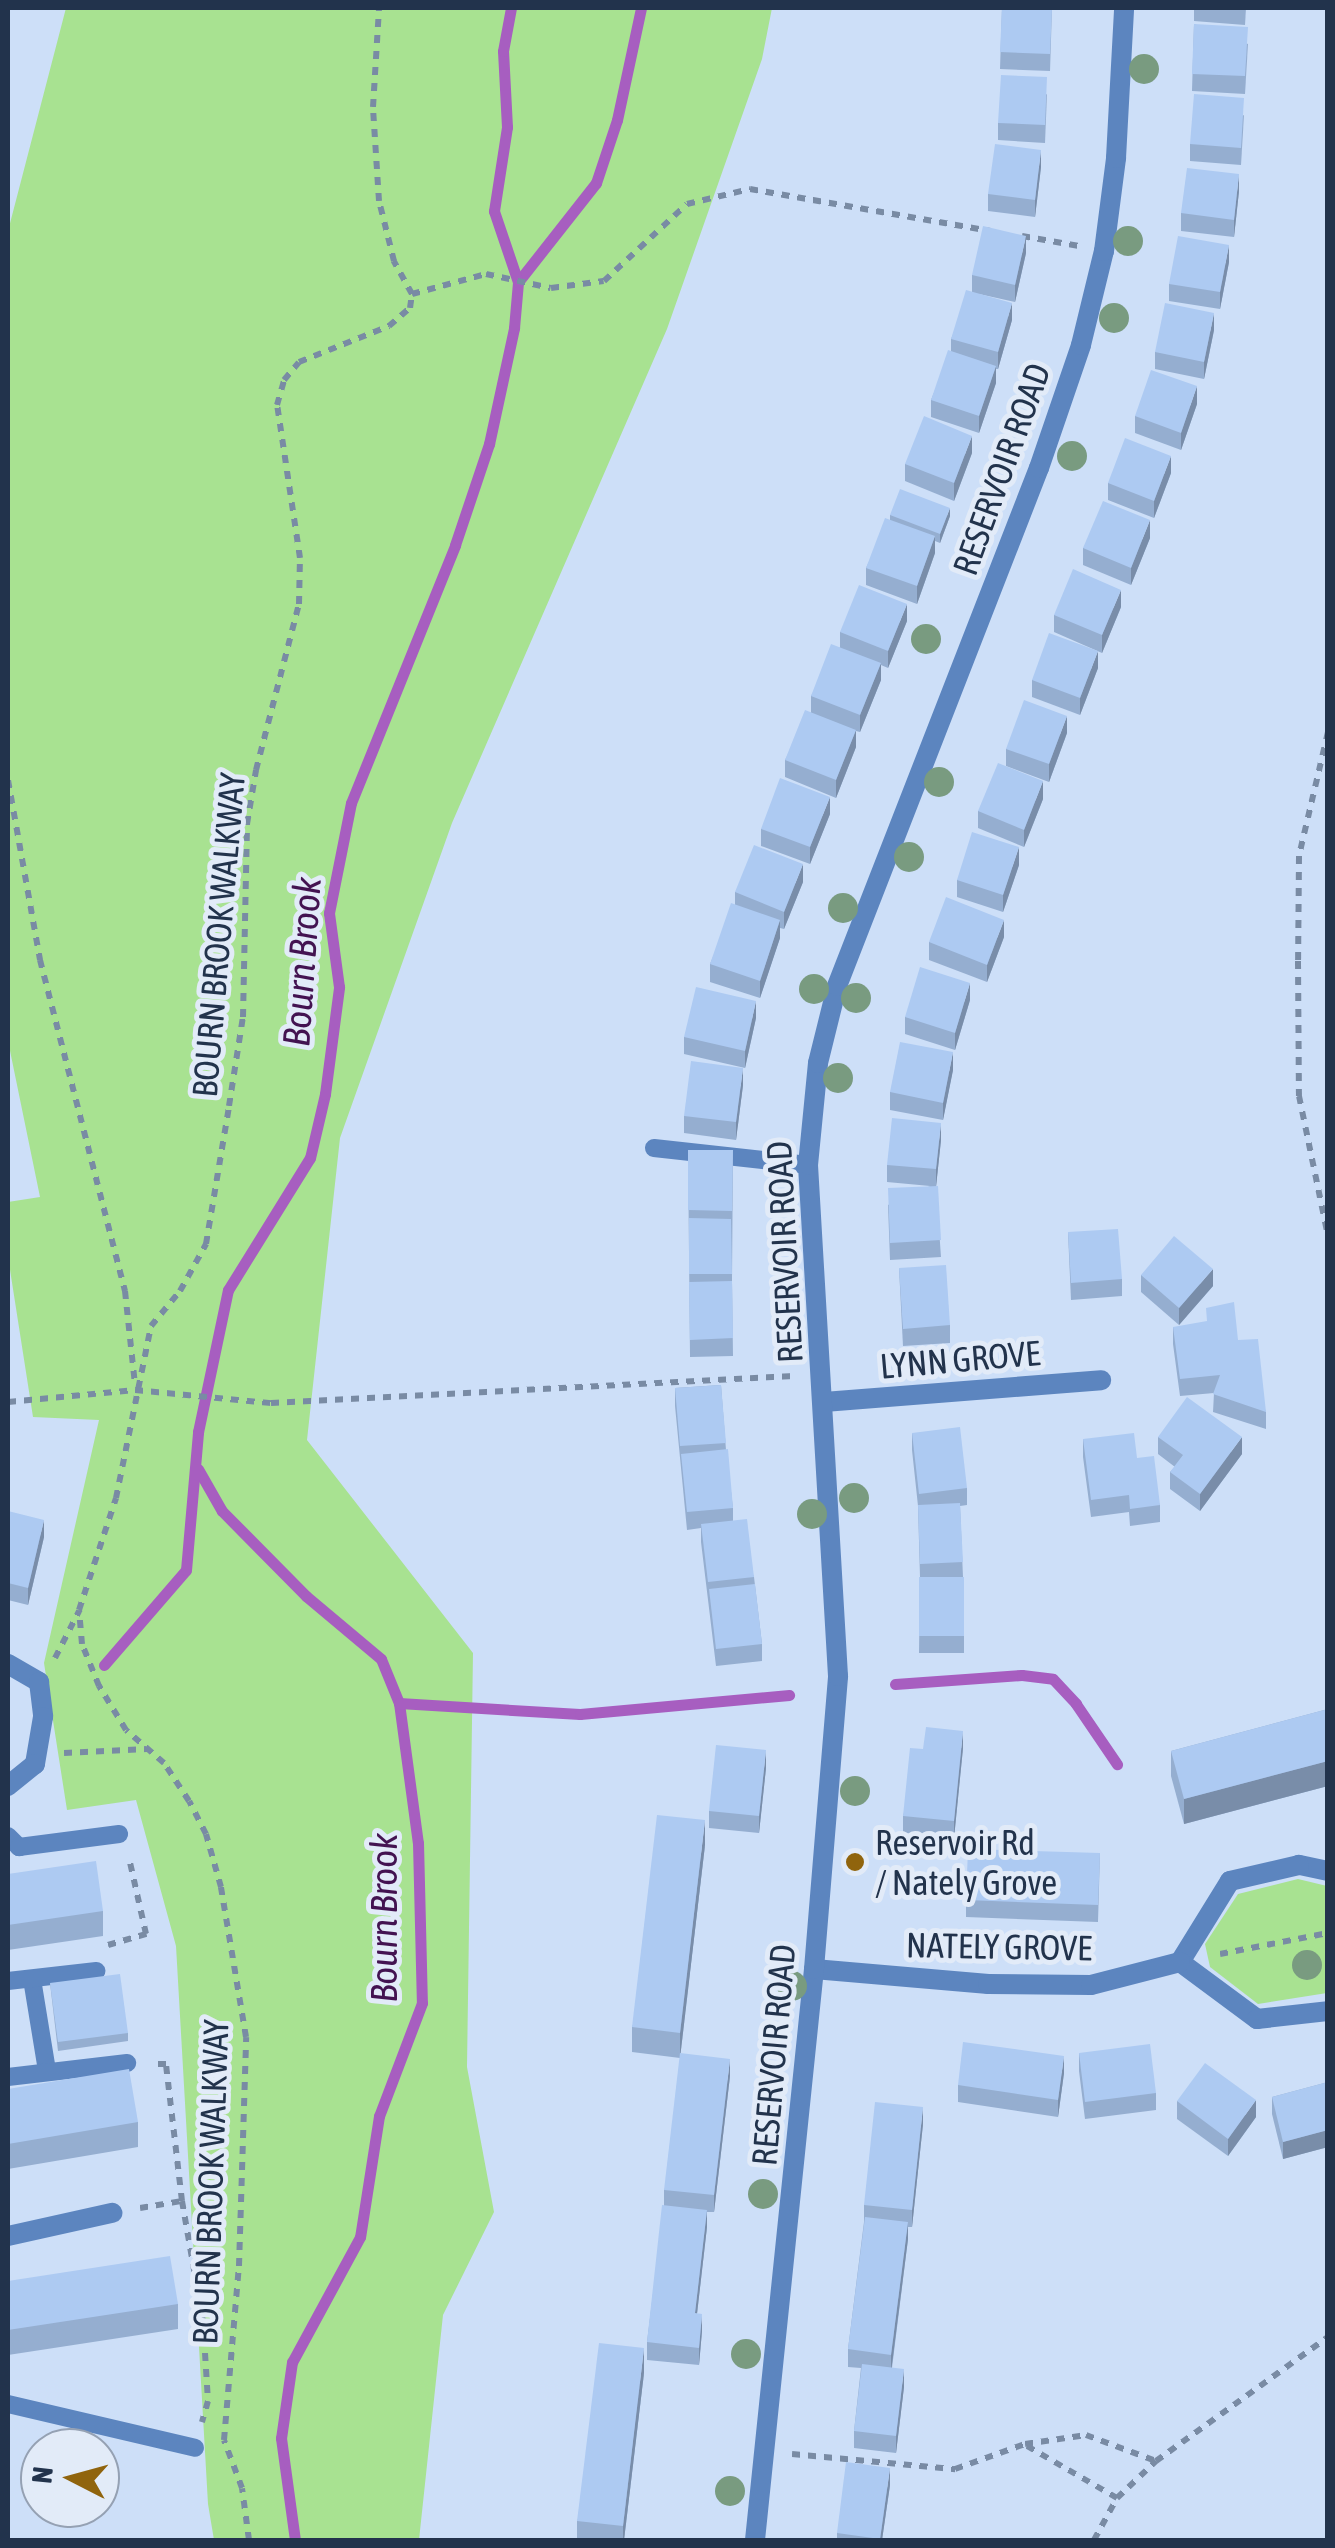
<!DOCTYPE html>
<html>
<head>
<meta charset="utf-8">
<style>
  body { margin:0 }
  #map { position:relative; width:1335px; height:2548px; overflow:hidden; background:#cddff8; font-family:"Asap Condensed",sans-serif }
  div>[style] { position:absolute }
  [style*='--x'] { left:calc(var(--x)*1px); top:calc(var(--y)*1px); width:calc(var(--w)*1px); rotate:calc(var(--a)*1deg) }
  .green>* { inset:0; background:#a8e291 }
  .stream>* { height:11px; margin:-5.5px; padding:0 5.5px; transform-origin:5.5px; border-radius:5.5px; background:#a75ec0 }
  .path>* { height:6px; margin-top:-3px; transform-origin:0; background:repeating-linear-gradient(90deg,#798ba4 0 8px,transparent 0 16px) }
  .service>* { height:18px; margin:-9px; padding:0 9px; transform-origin:9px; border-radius:9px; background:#5c85bf }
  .minor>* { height:20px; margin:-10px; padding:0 10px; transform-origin:10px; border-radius:10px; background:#5c85bf }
  .trees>* { width:30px; height:30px; margin:-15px; border-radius:50%; background:#799b80 }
  .wall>* { inset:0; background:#95aed0 }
  .shaded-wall>* { inset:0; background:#798da9 }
  .building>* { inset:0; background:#adcaf2 }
  .dots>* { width:28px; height:28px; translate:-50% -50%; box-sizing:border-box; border:5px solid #e2ebf8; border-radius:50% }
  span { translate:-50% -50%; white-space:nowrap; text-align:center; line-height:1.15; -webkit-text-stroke:10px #e2ebf8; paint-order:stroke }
  .street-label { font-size:35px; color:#22334c }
  .poi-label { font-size:35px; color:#22334c }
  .left { translate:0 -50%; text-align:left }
  .water-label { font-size:38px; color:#431351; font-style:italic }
  .frame { position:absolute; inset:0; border:10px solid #22334c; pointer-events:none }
  .north { position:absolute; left:20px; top:2428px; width:100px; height:100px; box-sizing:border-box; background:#e2ebf8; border:2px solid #95a1b3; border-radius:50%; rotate:276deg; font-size:28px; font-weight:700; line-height:40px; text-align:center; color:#22334c }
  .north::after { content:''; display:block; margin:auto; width:35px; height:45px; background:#90640d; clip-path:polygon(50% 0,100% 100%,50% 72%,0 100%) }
</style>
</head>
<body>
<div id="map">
  <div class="green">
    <i style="clip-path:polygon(66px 8px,772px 8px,762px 59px,667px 329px,452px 823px,340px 1138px,307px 1440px,473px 1653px,467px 2067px,494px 2212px,443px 2315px,419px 2540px,214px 2540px,208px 2504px,176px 1946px,136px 1800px,67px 1810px,44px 1663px,99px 1420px,33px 1417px,8px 1257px,8px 1202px,40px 1197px,8px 1041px,8px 231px)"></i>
    <i style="clip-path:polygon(1298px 1879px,1327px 1886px,1327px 1993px,1258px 2004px,1210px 1967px,1205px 1944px,1238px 1894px)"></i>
  </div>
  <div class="stream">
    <i style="--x:518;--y:282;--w:126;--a:-51.8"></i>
    <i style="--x:596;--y:183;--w:66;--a:-71.6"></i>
    <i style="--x:617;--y:120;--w:115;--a:-77.9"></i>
    <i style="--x:198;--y:1469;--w:48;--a:60.3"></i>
    <i style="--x:222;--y:1511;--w:120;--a:45.3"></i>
    <i style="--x:306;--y:1596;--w:98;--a:40"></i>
    <i style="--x:381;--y:1659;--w:48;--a:67.8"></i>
    <i style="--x:399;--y:1703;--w:141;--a:82.3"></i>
    <i style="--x:418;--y:1843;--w:160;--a:88.6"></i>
    <i style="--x:422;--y:2003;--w:121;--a:110.8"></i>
    <i style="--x:379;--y:2116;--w:122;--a:98.9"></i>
    <i style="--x:360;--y:2237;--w:142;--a:118.5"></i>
    <i style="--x:292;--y:2362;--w:77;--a:98.2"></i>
    <i style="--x:281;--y:2438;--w:103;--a:82.2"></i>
    <i style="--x:104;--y:1665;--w:125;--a:-49.2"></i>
    <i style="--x:186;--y:1570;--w:139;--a:-85"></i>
    <i style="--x:198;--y:1432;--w:145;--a:-78.1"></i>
    <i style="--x:228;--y:1290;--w:155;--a:-58.2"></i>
    <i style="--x:310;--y:1158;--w:66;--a:-76.8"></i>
    <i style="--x:325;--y:1094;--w:108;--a:-82.5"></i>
    <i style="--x:339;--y:987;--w:75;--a:-97.7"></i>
    <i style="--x:329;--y:913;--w:112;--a:-78.7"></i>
    <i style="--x:351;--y:803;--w:278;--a:-68"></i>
    <i style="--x:455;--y:545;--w:107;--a:-71.4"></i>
    <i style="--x:489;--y:444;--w:119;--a:-77.8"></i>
    <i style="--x:514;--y:328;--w:46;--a:-85"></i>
    <i style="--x:518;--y:282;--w:75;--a:-108.7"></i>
    <i style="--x:494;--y:211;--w:85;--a:-81.2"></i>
    <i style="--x:507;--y:127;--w:76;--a:-93"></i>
    <i style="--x:503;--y:51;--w:44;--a:-79.5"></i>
    <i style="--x:895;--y:1684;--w:127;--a:-4.1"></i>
    <i style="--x:1022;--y:1675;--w:31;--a:7"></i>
    <i style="--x:1053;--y:1679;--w:34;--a:47"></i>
    <i style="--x:1076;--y:1704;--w:73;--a:55.7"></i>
    <i style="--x:399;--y:1703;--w:181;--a:3.5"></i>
    <i style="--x:580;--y:1714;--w:210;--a:-5.2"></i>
  </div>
  <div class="path">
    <i style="--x:1022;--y:236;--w:58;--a:10"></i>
    <i style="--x:412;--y:294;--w:77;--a:-15.1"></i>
    <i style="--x:486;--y:274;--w:66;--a:12.2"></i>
    <i style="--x:551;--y:288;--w:53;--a:-7.5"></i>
    <i style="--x:604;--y:281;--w:113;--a:-42.9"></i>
    <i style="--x:687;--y:204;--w:65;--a:-13.4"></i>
    <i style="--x:750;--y:189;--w:244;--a:9.9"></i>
    <i style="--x:1328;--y:732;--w:127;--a:103.2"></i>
    <i style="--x:1299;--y:856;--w:105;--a:90.5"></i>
    <i style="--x:1298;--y:961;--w:135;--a:89.6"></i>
    <i style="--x:1299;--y:1096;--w:143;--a:78.3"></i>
    <i style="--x:8;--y:780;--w:183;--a:79.9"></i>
    <i style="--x:40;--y:960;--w:342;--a:75.6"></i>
    <i style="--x:125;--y:1291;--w:94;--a:83.9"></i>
    <i style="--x:8;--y:1402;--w:128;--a:-5.4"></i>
    <i style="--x:135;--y:1390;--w:137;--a:5.5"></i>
    <i style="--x:271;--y:1403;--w:524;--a:-2.96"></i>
    <i style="--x:55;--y:1658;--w:53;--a:-62.9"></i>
    <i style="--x:64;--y:1753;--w:83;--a:-2.8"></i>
    <i style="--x:108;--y:1945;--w:40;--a:-16"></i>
    <i style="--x:146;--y:1934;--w:78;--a:-102.6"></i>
    <i style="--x:1220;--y:1954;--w:110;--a:-11"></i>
    <i style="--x:182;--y:2201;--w:122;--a:80.1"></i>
    <i style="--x:203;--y:2321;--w:80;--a:86.4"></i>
    <i style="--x:208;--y:2401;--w:22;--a:106"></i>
    <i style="--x:140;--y:2208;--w:43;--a:-9.5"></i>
    <i style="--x:182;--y:2201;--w:138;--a:-96.7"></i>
    <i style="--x:166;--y:2064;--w:12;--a:180"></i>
    <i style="--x:1027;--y:2446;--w:104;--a:30"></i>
    <i style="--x:792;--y:2454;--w:164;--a:5.3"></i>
    <i style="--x:955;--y:2469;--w:74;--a:-19.7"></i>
    <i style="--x:1025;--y:2444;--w:62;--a:-8.4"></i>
    <i style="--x:1086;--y:2435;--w:75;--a:20.4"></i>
    <i style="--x:249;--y:2540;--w:52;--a:-97.7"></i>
    <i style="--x:242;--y:2488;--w:51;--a:-110.6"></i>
    <i style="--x:224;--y:2440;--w:175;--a:-85.1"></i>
    <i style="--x:239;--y:2266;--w:229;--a:-88.2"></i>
    <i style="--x:246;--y:2037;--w:152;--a:-99.5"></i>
    <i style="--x:221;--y:1887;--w:55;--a:-105.8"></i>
    <i style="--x:206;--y:1834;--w:37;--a:-117"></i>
    <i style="--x:189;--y:1801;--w:45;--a:-123.3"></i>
    <i style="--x:164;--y:1763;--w:50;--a:-139"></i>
    <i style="--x:126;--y:1730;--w:52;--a:-121.5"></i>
    <i style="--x:99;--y:1686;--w:45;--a:-112"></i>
    <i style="--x:82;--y:1644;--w:34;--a:-95"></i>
    <i style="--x:79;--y:1610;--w:118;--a:-71.7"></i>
    <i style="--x:116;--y:1498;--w:176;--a:-78.5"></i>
    <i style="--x:151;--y:1326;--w:45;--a:-50.4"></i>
    <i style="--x:180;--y:1291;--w:54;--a:-61"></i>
    <i style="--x:206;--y:1244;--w:140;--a:-80.5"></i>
    <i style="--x:229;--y:1106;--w:90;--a:-81.1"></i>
    <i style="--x:243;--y:1017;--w:193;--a:-88.8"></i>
    <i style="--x:247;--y:824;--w:55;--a:-80.5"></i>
    <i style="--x:256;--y:770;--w:171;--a:-75.5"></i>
    <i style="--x:299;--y:604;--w:46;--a:-88.8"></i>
    <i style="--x:300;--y:558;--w:155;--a:-98.5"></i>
    <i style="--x:277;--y:405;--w:26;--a:-74"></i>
    <i style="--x:284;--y:380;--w:23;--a:-50"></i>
    <i style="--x:299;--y:362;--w:97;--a:-21.8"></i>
    <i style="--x:389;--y:326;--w:28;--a:-41"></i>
    <i style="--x:410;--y:308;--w:14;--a:-82"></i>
    <i style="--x:412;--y:294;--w:38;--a:-119"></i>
    <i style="--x:394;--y:261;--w:62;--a:-104"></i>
    <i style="--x:379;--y:201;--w:94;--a:-93.7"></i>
    <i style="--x:373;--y:107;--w:99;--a:-86.5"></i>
    <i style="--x:1094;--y:2540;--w:48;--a:-61.3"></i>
    <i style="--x:1117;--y:2498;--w:54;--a:-43.5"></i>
    <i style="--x:1156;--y:2461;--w:212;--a:-35.8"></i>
  </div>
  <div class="service">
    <i style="--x:654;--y:1148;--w:155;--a:6.3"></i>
    <i style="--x:8;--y:1836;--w:16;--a:45"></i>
    <i style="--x:19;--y:1847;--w:101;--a:-7.4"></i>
    <i style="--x:32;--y:1979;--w:93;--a:80.7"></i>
    <i style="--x:8;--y:1981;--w:89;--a:-6.5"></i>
    <i style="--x:8;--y:2077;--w:120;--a:-6.7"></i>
    <i style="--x:8;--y:2404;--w:192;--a:13.2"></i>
  </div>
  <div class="minor">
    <i style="--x:824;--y:1402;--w:278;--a:-4.5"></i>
    <i style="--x:8;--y:1664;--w:36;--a:30"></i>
    <i style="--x:39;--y:1682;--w:35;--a:83"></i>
    <i style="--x:43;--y:1717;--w:48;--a:99.7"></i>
    <i style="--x:35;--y:1764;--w:35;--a:141"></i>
    <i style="--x:1328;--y:1871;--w:30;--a:-168"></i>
    <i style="--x:1299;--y:1865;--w:71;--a:166.9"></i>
    <i style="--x:1230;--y:1881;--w:95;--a:121.7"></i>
    <i style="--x:1180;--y:1962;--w:96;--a:36.5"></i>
    <i style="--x:1257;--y:2019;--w:71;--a:-6.4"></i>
    <i style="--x:814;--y:1969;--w:175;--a:4.9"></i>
    <i style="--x:988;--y:1984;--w:103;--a:0.6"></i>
    <i style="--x:1091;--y:1985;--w:92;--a:-14.5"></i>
    <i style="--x:8;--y:2236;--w:107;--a:-12.5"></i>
    <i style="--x:755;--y:2540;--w:574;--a:-84.1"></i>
    <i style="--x:814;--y:1969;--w:294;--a:-85.3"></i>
    <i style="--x:838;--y:1676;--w:512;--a:-93.36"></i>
    <i style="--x:808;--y:1165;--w:102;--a:-84.4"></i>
    <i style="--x:818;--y:1063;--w:79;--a:-76.1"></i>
    <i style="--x:837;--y:986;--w:556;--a:-68.7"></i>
    <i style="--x:1039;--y:468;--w:130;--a:-71.1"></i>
    <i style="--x:1081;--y:345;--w:97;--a:-76.3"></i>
    <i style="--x:1104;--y:251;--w:94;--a:-82.6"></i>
    <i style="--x:1116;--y:158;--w:150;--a:-86.9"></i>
  </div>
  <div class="trees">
    <i style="left:1144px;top:69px"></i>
    <i style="left:1128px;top:241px"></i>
    <i style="left:1114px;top:318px"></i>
    <i style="left:1072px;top:456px"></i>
    <i style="left:926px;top:639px"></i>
    <i style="left:939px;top:782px"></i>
    <i style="left:909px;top:857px"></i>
    <i style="left:843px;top:908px"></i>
    <i style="left:814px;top:989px"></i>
    <i style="left:856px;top:998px"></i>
    <i style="left:838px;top:1078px"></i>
    <i style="left:854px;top:1498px"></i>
    <i style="left:812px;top:1514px"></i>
    <i style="left:855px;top:1791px"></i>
    <i style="left:1307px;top:1965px"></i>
    <i style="left:792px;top:1986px"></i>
    <i style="left:763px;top:2194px"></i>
    <i style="left:746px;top:2354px"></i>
    <i style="left:730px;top:2491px"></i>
  </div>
  <div class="wall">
    <i style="clip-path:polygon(1002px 8px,1052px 8px,1050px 71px,1000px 69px)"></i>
    <i style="clip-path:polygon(1194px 8px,1246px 8px,1245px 25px,1194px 21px)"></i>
    <i style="clip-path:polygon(1194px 24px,1248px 44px,1245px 94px,1192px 91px)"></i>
    <i style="clip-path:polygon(1047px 94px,1045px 143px,998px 140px,998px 123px)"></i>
    <i style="clip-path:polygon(1244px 115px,1241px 165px,1190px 161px,1190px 144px)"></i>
    <i style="clip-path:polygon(1041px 167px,1035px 217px,988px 211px,988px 194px)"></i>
    <i style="clip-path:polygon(1239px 191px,1234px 237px,1181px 231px,1181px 213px)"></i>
    <i style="clip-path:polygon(1026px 253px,1015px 302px,979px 294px,1012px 320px,998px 369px,996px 369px,996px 383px,979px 433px,931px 417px,931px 400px,951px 351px,951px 339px,972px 292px,972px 275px)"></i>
    <i style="clip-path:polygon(1229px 262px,1220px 309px,1169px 301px,1169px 284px)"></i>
    <i style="clip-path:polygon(1214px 330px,1204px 379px,1155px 369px,1155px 352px)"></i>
    <i style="clip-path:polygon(1197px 404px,1181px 450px,1135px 433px,1135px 416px)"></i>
    <i style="clip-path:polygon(972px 453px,954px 501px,905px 481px,905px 464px)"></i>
    <i style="clip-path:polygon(1171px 473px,1154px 518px,1108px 500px,1108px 483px)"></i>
    <i style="clip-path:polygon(890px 515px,950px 516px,940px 543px,935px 541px,935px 553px,917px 604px,866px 585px,866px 568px,890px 520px)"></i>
    <i style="clip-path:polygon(1150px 538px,1131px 585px,1083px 565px,1083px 548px)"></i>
    <i style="clip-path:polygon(1121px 607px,1102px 653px,1054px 632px,1054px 615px)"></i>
    <i style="clip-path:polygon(907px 621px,888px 668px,881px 665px,881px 680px,860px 732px,856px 731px,856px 747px,836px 798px,785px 777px,785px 760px,811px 712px,811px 696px,840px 647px,840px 632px)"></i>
    <i style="clip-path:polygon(1098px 668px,1080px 715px,1032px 697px,1032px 680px)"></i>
    <i style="clip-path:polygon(1067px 733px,1049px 782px,1006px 766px,1006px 749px)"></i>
    <i style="clip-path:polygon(1043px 799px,1024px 847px,978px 828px,978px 811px)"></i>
    <i style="clip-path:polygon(830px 814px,810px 864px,761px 846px,761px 829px)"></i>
    <i style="clip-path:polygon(1019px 865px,1003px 912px,957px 897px,957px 880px)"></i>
    <i style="clip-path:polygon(803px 882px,784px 929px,780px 928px,780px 938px,760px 998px,710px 982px,710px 964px,735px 905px,735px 892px)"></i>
    <i style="clip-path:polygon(1004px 937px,987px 982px,929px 960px,929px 942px)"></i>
    <i style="clip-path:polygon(970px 1000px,955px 1050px,905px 1034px,905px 1017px)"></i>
    <i style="clip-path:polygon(756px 1018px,745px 1068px,684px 1054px,684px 1037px)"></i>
    <i style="clip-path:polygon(953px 1070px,943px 1120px,890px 1110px,890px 1092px)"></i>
    <i style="clip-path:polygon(743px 1085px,736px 1140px,684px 1133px,684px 1116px)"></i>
    <i style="clip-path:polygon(941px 1140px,936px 1186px,941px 1257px,890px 1260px,888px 1205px,930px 1186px,887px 1182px,887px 1165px)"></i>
    <i style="clip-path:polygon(688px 1150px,733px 1150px,732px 1281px,733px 1356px,690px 1357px)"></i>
    <i style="clip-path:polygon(1068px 1232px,1122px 1279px,1122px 1296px,1071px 1300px)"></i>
    <i style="clip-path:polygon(899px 1268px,950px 1325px,950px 1343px,903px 1346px)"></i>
    <i style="clip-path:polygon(1141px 1275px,1213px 1286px,1179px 1325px,1141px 1292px)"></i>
    <i style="clip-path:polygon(1173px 1327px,1238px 1340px,1266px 1412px,1266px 1429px,1213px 1412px,1214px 1393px,1180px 1396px,1173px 1344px)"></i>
    <i style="clip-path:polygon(721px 1385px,726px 1450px,733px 1508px,733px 1521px,754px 1577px,762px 1644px,762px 1661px,716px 1666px,701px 1542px,701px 1528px,687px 1530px,675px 1406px,675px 1388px)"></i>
    <i style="clip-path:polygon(912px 1433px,967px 1488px,967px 1505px,960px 1506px,963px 1577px,964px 1577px,964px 1653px,919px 1653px,920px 1577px,918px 1506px,912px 1450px)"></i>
    <i style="clip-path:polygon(1158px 1437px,1242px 1454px,1200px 1511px,1170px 1489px,1170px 1472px,1175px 1467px,1158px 1454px)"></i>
    <i style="clip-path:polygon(1083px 1439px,1137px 1458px,1160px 1505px,1160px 1522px,1130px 1526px,1129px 1512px,1091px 1517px,1083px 1457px)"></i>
    <i style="clip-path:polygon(8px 1511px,44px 1537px,28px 1605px,8px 1600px)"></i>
    <i style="clip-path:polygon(1328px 1709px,1328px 1786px,1184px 1824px,1171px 1776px,1171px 1751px)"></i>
    <i style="clip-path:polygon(963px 1748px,954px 1838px,903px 1833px,903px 1816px,923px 1749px)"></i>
    <i style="clip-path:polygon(766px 1768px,759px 1833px,709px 1828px,709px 1811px)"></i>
    <i style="clip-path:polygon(705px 1845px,680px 2058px,632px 2052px,632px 2027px)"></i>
    <i style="clip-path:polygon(1100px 1853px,1098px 1922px,966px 1917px,966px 1900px)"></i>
    <i style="clip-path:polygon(8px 1874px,103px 1911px,103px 1936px,8px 1950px)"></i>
    <i style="clip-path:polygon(50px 1983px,128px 2033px,128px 2041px,58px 2051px)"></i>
    <i style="clip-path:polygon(1079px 2053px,1156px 2093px,1156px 2110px,1085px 2119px,1079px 2071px)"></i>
    <i style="clip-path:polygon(1064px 2073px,1058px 2117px,958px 2102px,958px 2085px)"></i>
    <i style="clip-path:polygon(730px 2076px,714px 2212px,707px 2212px,707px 2227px,697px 2314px,702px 2331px,699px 2365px,647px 2360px,647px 2342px,664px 2205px,664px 2190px)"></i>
    <i style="clip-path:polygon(1328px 2082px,1328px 2147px,1283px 2159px,1272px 2114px,1272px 2097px)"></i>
    <i style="clip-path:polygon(8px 2089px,138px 2122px,138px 2147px,8px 2169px)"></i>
    <i style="clip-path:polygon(1177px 2101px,1256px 2117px,1228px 2156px,1177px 2119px)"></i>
    <i style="clip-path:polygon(923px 2124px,912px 2227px,908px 2227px,908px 2239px,892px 2368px,904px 2387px,896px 2453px,854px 2448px,854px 2431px,861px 2368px,848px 2367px,848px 2349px,864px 2222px,864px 2205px)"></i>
    <i style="clip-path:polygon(8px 2281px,178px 2304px,178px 2329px,8px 2355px)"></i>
    <i style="clip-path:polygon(644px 2373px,624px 2540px,577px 2540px,577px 2521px)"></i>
    <i style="clip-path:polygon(890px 2485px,882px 2540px,837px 2540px,837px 2533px)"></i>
  </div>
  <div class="shaded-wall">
    <i style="clip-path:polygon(1041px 150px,1041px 167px,1035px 217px,1035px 200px)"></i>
    <i style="clip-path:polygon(1239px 174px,1239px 191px,1234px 237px,1234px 220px)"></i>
    <i style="clip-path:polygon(1026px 236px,1026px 253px,1015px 302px,1015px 285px)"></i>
    <i style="clip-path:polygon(1229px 245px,1229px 262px,1220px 309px,1220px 292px)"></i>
    <i style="clip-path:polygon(1012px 303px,1012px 320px,998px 369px,998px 352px)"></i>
    <i style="clip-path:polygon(1214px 313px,1214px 330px,1204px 379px,1204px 362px)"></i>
    <i style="clip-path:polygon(996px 366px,996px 383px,979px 433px,979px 416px)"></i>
    <i style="clip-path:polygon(1197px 386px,1197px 404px,1181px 450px,1181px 433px)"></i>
    <i style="clip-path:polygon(972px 436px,972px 453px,954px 501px,954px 483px)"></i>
    <i style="clip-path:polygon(1171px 456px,1171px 473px,1154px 518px,1154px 501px)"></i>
    <i style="clip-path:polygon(950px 508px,950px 516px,940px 543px,940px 534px)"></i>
    <i style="clip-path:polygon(1150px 520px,1150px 538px,1131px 585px,1131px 568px)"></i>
    <i style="clip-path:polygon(935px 536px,935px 553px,917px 604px,917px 586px)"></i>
    <i style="clip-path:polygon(1121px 590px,1121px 607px,1102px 653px,1102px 635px)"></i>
    <i style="clip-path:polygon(907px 604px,907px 621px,888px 668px,888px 651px)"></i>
    <i style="clip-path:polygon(1098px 651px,1098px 668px,1080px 715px,1080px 698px)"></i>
    <i style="clip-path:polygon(881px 663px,881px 680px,860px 732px,860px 715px)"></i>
    <i style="clip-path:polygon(1067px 716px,1067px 733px,1049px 782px,1049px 764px)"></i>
    <i style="clip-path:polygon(856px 730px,856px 747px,836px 798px,836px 780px)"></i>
    <i style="clip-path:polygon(1043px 781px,1043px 799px,1024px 847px,1024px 830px)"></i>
    <i style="clip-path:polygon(830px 797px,830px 814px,810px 864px,810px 847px)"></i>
    <i style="clip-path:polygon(1019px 847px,1019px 865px,1003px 912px,1003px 895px)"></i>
    <i style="clip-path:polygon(803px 864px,803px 882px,784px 929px,784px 912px)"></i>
    <i style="clip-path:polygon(780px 920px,780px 938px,760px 998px,760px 981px)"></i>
    <i style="clip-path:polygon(1004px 920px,1004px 937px,987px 982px,987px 965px)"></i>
    <i style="clip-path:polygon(970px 983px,970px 1000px,955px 1050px,955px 1033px)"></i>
    <i style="clip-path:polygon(756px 1001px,756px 1018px,745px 1068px,745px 1051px)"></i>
    <i style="clip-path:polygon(953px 1052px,953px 1070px,943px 1120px,943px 1103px)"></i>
    <i style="clip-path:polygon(743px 1068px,743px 1085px,736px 1140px,736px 1122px)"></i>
    <i style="clip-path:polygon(941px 1123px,941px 1140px,936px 1187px,936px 1169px)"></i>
    <i style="clip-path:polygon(1213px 1269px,1213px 1286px,1179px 1325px,1179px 1308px)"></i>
    <i style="clip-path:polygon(10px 1323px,10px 1341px,8px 1341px,8px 1324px)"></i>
    <i style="clip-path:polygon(1242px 1437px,1242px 1454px,1200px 1511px,1200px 1494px)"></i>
    <i style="clip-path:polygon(44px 1520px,44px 1537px,28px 1605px,28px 1588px)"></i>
    <i style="clip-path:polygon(963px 1731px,963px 1748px,954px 1838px,954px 1821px)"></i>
    <i style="clip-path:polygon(766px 1750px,766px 1768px,759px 1833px,759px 1816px)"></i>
    <i style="clip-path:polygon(1328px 1761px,1328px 1786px,1184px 1824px,1184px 1799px)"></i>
    <i style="clip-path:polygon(705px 1820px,705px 1845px,680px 2058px,680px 2033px)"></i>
    <i style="clip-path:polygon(1064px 2056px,1064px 2073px,1058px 2117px,1058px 2100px)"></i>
    <i style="clip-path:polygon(730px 2059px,730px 2076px,714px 2212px,714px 2195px)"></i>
    <i style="clip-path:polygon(1256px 2100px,1256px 2117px,1228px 2156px,1228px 2139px)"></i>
    <i style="clip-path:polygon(923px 2107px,923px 2124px,912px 2227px,912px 2210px)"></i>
    <i style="clip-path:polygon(1328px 2130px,1328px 2147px,1283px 2159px,1283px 2142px)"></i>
    <i style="clip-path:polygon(707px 2210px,707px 2227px,695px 2331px,695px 2313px)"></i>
    <i style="clip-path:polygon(908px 2222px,908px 2239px,891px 2372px,891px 2355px)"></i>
    <i style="clip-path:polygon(702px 2314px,702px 2331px,699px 2365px,699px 2348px)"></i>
    <i style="clip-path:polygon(644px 2348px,644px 2373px,624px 2540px,623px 2540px,623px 2526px)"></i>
    <i style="clip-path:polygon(904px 2369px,904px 2387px,896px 2453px,896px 2436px)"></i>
    <i style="clip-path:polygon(890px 2468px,890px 2485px,882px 2540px,880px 2540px)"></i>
  </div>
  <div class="building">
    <i style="clip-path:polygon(1002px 8px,1052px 8px,1050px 54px,1000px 52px)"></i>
    <i style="clip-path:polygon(1194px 24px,1248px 27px,1245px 76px,1192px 74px)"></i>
    <i style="clip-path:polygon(1001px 75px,1047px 77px,1045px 125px,998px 123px)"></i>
    <i style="clip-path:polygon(1194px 94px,1244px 98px,1241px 148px,1190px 144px)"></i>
    <i style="clip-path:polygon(995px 144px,1041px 150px,1035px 200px,988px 194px)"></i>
    <i style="clip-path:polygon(1187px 168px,1239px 174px,1234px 220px,1181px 213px)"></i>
    <i style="clip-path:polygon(983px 226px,1026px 236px,1015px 285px,972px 275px)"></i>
    <i style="clip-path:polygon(1178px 236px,1229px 245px,1220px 292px,1169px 284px)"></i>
    <i style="clip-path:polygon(966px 290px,1012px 303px,998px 352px,951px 339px)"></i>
    <i style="clip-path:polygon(1165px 303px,1214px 313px,1204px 362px,1155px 352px)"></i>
    <i style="clip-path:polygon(948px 350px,996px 366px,979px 416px,931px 400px)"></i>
    <i style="clip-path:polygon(1151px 370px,1197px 386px,1181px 433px,1135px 416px)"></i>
    <i style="clip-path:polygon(924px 416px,972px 436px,954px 483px,905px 464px)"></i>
    <i style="clip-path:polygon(1125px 438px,1171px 456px,1154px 501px,1108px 483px)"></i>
    <i style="clip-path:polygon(900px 489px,950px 508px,940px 534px,890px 515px)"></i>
    <i style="clip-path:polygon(1103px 501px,1150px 520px,1131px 568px,1083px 548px)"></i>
    <i style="clip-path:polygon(885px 518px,935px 536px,917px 586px,866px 568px)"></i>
    <i style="clip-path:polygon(1073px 569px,1121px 590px,1102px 635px,1054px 615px)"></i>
    <i style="clip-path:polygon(859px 585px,907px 604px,888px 651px,840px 632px)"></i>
    <i style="clip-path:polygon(1049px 633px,1098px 651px,1080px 698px,1032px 680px)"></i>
    <i style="clip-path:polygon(831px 644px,881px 663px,860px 715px,811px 696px)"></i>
    <i style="clip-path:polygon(1024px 700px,1067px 716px,1049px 764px,1006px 749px)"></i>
    <i style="clip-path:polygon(805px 710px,856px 730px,836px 780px,785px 760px)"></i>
    <i style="clip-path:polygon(998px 763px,1043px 781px,1024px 830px,978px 811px)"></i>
    <i style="clip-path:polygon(780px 778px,830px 797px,810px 847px,761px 829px)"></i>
    <i style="clip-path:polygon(972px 832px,1019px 847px,1003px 895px,957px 880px)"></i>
    <i style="clip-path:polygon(754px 845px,803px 864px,784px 912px,735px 892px)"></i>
    <i style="clip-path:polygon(946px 897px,1004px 920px,987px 965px,929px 942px)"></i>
    <i style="clip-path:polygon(731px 903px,780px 920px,760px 981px,710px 964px)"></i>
    <i style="clip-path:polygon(920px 967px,970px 983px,955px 1033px,905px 1017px)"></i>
    <i style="clip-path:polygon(696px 987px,756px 1001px,745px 1051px,684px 1037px)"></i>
    <i style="clip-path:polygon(900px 1042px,953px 1052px,943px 1103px,890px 1092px)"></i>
    <i style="clip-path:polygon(691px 1061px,743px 1068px,736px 1122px,684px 1116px)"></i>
    <i style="clip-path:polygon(892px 1118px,941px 1123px,936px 1169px,887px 1165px)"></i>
    <i style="clip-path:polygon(688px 1150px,733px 1150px,732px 1211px,688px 1210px)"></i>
    <i style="clip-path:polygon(938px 1186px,941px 1240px,890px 1243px,888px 1188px)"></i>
    <i style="clip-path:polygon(689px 1218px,731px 1219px,732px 1274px,689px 1274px)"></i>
    <i style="clip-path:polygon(1118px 1229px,1122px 1279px,1071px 1283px,1068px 1232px)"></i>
    <i style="clip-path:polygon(1174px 1236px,1213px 1269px,1179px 1308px,1141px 1275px)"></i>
    <i style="clip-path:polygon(946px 1265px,950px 1325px,903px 1329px,899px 1268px)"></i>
    <i style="clip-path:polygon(732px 1281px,733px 1338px,690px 1340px,689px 1282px)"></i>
    <i style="clip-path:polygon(1234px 1302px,1238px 1340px,1258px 1339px,1266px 1412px,1213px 1394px,1220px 1375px,1180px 1379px,1173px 1327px,1207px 1321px,1206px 1308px)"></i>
    <i style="clip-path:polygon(721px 1385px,726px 1443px,680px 1446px,675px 1388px)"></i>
    <i style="clip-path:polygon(1187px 1397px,1242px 1437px,1200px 1494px,1170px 1472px,1183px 1455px,1158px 1437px)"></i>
    <i style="clip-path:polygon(960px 1427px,967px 1488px,919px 1494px,912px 1433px)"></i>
    <i style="clip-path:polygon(1134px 1433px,1137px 1458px,1154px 1456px,1160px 1505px,1130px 1509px,1129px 1495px,1091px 1500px,1083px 1439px)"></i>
    <i style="clip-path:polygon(728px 1449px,733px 1508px,687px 1512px,681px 1454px)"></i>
    <i style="clip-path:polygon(960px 1503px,963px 1562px,920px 1564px,918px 1505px)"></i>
    <i style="clip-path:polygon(8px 1511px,44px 1520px,28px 1588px,8px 1583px)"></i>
    <i style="clip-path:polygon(747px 1519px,754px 1577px,708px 1582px,701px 1524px)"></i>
    <i style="clip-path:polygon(919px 1577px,964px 1577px,964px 1636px,919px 1636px)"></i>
    <i style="clip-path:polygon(755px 1584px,762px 1644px,716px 1649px,709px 1589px)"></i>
    <i style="clip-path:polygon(1328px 1709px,1328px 1761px,1184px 1799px,1171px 1751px)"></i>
    <i style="clip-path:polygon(926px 1727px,963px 1731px,954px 1821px,903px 1816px,910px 1748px,923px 1749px)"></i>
    <i style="clip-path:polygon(716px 1745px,766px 1750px,759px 1816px,709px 1811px)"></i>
    <i style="clip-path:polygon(657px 1815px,705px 1820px,680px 2033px,632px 2027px)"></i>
    <i style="clip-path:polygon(968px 1849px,1100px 1853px,1098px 1905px,966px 1900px)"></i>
    <i style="clip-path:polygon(96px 1861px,103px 1911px,8px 1925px,8px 1874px)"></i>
    <i style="clip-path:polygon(120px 1974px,128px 2033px,58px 2042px,50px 1983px)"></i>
    <i style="clip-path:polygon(963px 2042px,1064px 2056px,1058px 2100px,958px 2085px)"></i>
    <i style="clip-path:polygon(1150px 2044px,1156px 2093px,1085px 2102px,1079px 2053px)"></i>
    <i style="clip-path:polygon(680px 2053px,730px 2059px,714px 2195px,664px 2190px)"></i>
    <i style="clip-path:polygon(1205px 2063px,1256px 2100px,1228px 2139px,1177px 2101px)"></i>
    <i style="clip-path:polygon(129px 2069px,138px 2122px,8px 2144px,8px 2089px)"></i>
    <i style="clip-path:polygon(1328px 2082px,1328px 2130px,1283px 2142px,1272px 2097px)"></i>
    <i style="clip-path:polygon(875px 2102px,923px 2107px,912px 2210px,864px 2205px)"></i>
    <i style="clip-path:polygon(662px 2205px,707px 2210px,695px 2313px,702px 2314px,699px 2348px,647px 2342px)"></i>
    <i style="clip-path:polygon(865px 2217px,908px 2222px,891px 2355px,848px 2349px)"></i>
    <i style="clip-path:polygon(170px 2256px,178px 2304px,8px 2330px,8px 2281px)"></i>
    <i style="clip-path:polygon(599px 2343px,644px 2348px,623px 2526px,577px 2521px)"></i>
    <i style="clip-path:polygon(862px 2364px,904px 2369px,896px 2436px,854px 2431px)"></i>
    <i style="clip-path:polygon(846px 2462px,890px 2468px,880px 2539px,837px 2533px)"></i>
  </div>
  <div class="dots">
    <i style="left:855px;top:1862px;background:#90640d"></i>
  </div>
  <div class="street-label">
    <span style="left:1001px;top:469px;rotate:-70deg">RESERVOIR ROAD</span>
    <span style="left:218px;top:935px;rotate:-85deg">BOURN BROOK WALKWAY</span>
    <span style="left:784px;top:1252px;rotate:-93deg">RESERVOIR ROAD</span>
    <span style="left:960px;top:1359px;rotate:-5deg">LYNN GROVE</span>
    <span style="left:999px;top:1946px;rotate:1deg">NATELY GROVE</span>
    <span style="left:773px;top:2055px;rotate:-85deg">RESERVOIR ROAD</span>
    <span style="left:210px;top:2182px;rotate:-88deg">BOURN BROOK WALKWAY</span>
  </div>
  <div class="poi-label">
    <span class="left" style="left:875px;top:1862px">Reservoir Rd<br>/ Nately Grove</span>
  </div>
  <div class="water-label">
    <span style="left:302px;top:962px;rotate:-86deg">Bourn Brook</span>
    <span style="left:384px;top:1918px;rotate:-90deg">Bourn Brook</span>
  </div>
  <div class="frame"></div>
  <div class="north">N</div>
</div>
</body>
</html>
